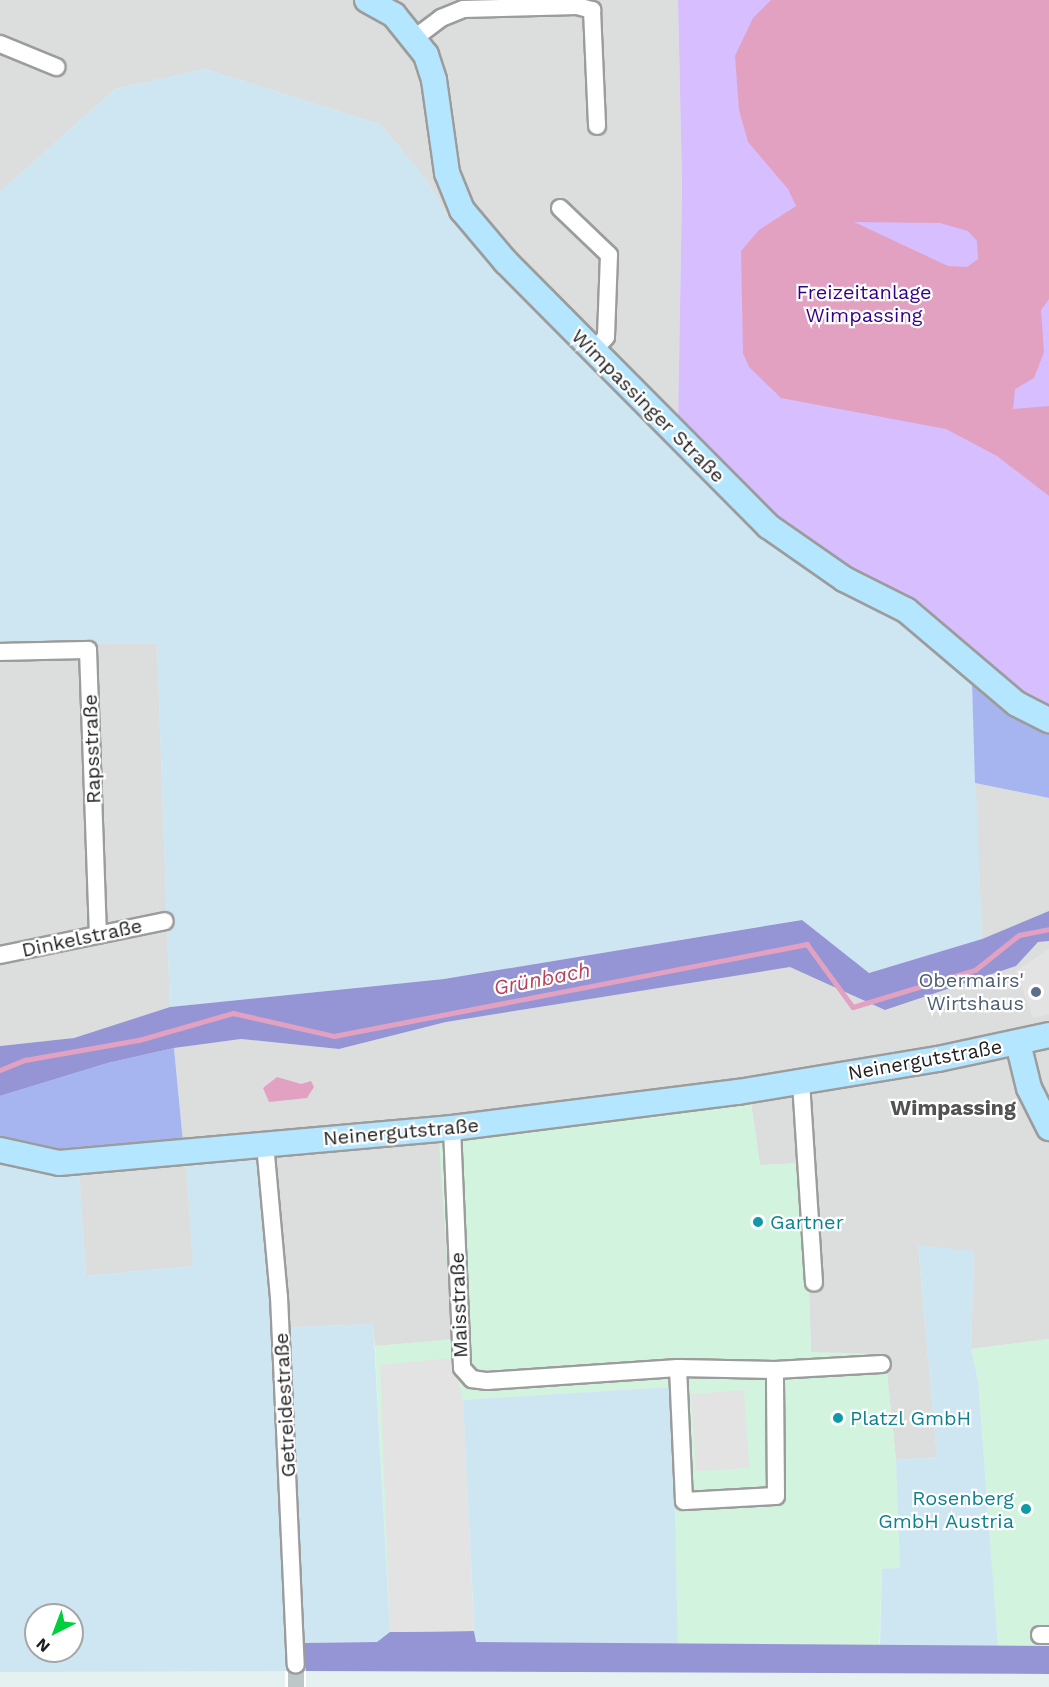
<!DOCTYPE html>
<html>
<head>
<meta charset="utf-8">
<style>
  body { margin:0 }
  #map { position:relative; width:1049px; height:1687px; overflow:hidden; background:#e5f1f1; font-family:"Work Sans",sans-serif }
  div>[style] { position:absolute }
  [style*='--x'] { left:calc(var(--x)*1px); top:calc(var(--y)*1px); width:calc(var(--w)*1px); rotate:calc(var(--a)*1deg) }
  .residential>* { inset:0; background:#dcdedd }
  .commercial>* { inset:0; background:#d2f3dd }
  .farmland>* { inset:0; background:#cee5f2 }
  .grass>* { inset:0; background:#a6b5f0 }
  .forest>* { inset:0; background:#9595d5 }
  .park>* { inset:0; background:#d6beff }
  .parking>* { inset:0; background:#e3e3e3 }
  .water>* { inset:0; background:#e3a1c1 }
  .pier>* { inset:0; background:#fff }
  .stream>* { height:4.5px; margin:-2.25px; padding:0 2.25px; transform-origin:2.25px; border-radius:2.25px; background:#e3a1c1 }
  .street-tunnel>* { height:16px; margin-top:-8px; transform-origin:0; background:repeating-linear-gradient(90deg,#bdc7c7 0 16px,transparent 0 24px) }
  .roads { filter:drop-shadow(2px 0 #9c9c9c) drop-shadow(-2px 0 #9c9c9c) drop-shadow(0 2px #9c9c9c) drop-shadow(0 -2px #9c9c9c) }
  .street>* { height:16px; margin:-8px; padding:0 8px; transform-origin:8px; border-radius:8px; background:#fff }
  .secondary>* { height:24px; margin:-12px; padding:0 12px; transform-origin:12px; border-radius:12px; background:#b5e6ff }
  .dots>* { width:16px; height:16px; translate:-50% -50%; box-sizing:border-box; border:3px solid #fff; border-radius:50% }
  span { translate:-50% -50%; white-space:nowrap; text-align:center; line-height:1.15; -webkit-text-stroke:4.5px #fff; paint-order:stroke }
  .park-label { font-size:20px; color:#34008b }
  .street-label { font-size:20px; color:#1f1f1f }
  .service-label { font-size:20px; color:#4e5e75 }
  .right { translate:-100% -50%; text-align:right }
  .culture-label { font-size:20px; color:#0d838f }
  .left { translate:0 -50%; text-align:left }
  .water-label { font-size:21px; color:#ba415a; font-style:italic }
  .neighbourhood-label { font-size:21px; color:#525252; font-weight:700 }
  .north { position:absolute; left:24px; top:1603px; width:60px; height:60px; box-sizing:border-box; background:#fff; border:2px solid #a5a5a5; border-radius:50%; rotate:222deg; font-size:16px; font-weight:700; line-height:24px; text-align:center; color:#1f1f1f }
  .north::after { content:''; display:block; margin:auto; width:21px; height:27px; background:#00cf3d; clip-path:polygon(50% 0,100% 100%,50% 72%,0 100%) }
</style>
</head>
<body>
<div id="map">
  <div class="residential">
    <i style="clip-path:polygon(0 0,678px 0,682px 186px,678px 423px,664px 436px,451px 221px,425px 178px,380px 124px,205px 69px,115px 89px,0 192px)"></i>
    <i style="clip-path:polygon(0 643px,157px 644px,170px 1007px,74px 1038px,0 1046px)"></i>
    <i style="clip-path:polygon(975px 783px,1049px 798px,1049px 911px,982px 939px)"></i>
    <i style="clip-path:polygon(1038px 941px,1049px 941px,1049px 1339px,971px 1349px,974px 1252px,918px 1246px,937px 1457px,896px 1460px,885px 1354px,811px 1353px,805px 1163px,760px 1165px,751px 1103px,452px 1340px,375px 1346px,373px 1324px,276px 1328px,183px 1142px,174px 1048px,241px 1039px,339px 1049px,446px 1022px,790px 966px,885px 1010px,1016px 966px)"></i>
    <i style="clip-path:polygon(186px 1160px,193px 1266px,86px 1276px,79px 1171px)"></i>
  </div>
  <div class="commercial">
    <i style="clip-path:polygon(751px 1103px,760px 1165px,805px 1163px,811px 1352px,885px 1354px,896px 1460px,900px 1569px,882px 1569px,879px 1646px,678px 1645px,672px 1387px,463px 1400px,474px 1631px,390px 1632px,375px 1346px,452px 1339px,439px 1141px)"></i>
    <i style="clip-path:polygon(1049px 1339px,1049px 1646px,998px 1646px,978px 1381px,971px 1349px)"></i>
  </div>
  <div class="farmland">
    <i style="clip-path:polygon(205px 69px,380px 124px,425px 178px,451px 221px,764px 537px,932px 640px,972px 683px,982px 939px,869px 973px,801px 920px,444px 979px,170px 1007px,157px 644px,0 643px,0 192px,115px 89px)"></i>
    <i style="clip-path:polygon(evenodd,261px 1152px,276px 1328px,373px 1324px,390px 1632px,377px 1642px,304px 1643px,306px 1671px,0 1672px,0 1160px,79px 1171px,86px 1276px,193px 1266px,186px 1160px,261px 1152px,36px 1615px,72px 1615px,72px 1651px,36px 1651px,36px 1615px)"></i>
    <i style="clip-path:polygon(918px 1245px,974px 1251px,971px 1349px,978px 1381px,998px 1646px,880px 1646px,882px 1569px,900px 1568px,896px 1460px,937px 1457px)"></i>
    <i style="clip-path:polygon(672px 1387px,678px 1645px,475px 1642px,463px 1400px)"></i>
  </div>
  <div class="grass">
    <i style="clip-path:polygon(972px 683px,1015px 716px,1049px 727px,1049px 798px,975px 783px)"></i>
    <i style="clip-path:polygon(174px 1048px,183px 1142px,60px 1153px,0 1140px,0 1096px,108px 1063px)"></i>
  </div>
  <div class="forest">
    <i style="clip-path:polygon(1049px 911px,1049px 941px,1038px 942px,1016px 966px,885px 1010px,790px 967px,446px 1022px,339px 1049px,241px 1039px,174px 1048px,108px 1063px,0 1096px,0 1046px,74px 1038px,170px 1007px,444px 979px,802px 920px,869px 973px,982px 939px)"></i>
    <i style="clip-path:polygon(474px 1631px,476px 1642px,1049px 1646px,1049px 1674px,306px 1671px,304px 1643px,377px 1642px,390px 1632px)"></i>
  </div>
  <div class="park">
    <i style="clip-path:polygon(678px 0,1049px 0,1049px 706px,1018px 694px,922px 604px,819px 550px,761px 503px,678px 423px,682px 186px)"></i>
  </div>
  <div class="parking">
    <i style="clip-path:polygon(1049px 949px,1049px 1014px,1033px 1018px,1016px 971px)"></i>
    <i style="clip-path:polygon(452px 1358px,463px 1400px,474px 1631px,390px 1632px,380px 1365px)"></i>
    <i style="clip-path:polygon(744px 1390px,749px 1468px,696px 1471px,691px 1394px)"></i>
  </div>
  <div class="water">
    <i style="clip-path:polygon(evenodd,771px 0,1049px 0,1049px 299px,1041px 310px,1044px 352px,1034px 378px,1015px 389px,1013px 409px,1049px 406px,1049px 496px,997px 456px,946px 429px,781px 398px,749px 367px,743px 353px,741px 251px,759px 230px,796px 206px,788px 189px,748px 142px,739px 110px,735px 56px,753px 18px,771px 0,854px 222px,940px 223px,968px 231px,977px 241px,978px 259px,967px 267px,948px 266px,854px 222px)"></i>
    <i style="clip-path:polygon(277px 1077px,301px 1084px,311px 1081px,314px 1087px,307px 1098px,269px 1102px,263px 1088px)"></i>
  </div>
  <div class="pier">
    <i style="clip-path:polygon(285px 1671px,306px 1671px,306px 1687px,285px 1687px)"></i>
  </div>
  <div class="stream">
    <i style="--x:0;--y:1070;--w:27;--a:-22"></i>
    <i style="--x:25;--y:1060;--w:116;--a:-10"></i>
    <i style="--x:139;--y:1040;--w:98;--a:-16"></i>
    <i style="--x:233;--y:1013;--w:104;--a:12.8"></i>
    <i style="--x:334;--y:1036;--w:482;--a:-11"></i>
    <i style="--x:807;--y:944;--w:78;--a:53.9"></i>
    <i style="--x:853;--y:1007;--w:127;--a:-16.9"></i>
    <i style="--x:975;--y:970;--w:56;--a:-38.5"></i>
    <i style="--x:1019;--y:935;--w:31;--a:-11"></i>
  </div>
  <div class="street-tunnel">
    <i style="--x:296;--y:1687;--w:22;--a:-90"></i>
  </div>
  <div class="roads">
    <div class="street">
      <i style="--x:416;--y:37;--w:31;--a:-37"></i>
      <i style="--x:441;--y:18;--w:24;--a:-22"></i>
      <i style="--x:463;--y:9;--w:114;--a:-1.5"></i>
      <i style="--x:577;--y:6;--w:16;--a:15"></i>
      <i style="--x:592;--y:10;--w:116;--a:87.5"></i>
      <i style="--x:0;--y:44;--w:61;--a:22.3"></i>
      <i style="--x:560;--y:208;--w:68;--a:43.8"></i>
      <i style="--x:609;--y:255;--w:82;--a:92.1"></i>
      <i style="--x:606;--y:337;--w:18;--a:133"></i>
      <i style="--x:0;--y:652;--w:88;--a:-1.3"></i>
      <i style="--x:88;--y:650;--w:285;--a:88"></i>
      <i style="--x:0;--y:955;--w:168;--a:-11.6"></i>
      <i style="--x:801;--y:1082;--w:201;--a:86.3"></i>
      <i style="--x:452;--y:1128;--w:240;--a:87.6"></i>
      <i style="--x:462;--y:1368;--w:15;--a:48"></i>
      <i style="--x:472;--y:1379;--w:15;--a:8"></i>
      <i style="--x:487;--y:1381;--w:191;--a:-3.9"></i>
      <i style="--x:678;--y:1368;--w:97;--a:1.2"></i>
      <i style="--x:775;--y:1370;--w:107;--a:-3.2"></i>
      <i style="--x:265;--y:1144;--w:154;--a:84.8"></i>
      <i style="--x:279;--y:1297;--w:368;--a:87.4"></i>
      <i style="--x:678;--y:1368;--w:133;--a:87.4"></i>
      <i style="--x:684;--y:1501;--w:92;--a:-3.1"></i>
      <i style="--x:776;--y:1496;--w:126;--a:-90.5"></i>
      <i style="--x:1040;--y:1635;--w:9;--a:0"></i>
    </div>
    <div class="secondary">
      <i style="--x:367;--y:0;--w:31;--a:29"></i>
      <i style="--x:394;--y:15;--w:51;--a:51.3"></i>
      <i style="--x:426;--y:55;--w:26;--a:72"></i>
      <i style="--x:434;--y:80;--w:94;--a:82"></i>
      <i style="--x:447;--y:173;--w:40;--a:68"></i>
      <i style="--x:462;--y:210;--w:68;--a:49.8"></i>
      <i style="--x:506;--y:262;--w:372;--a:45.2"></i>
      <i style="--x:768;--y:526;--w:93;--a:34.9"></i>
      <i style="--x:844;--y:579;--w:69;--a:26.6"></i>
      <i style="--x:906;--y:610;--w:145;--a:40.3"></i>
      <i style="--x:1017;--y:704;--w:36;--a:27"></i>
      <i style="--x:1018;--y:1043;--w:46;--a:76.3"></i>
      <i style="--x:1029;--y:1088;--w:45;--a:63.4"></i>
      <i style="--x:0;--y:1150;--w:60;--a:12.4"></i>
      <i style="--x:59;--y:1163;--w:395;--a:-5.1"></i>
      <i style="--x:452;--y:1128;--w:288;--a:-7.2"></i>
      <i style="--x:738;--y:1092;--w:203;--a:-9.4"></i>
      <i style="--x:938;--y:1059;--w:114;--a:-12.2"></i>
    </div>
  </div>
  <div class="dots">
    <i style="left:1036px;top:992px;background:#5c6f8a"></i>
    <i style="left:758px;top:1222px;background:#0f9aa8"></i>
    <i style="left:838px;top:1418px;background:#0f9aa8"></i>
    <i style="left:1026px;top:1509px;background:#0f9aa8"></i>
  </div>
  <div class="park-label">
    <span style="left:864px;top:304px">Freizeitanlage<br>Wimpassing</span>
  </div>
  <div class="street-label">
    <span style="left:648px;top:406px;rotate:45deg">Wimpassinger Straße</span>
    <span style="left:92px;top:749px;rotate:-92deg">Rapsstraße</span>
    <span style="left:82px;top:938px;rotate:-12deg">Dinkelstraße</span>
    <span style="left:925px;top:1060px;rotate:-10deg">Neinergutstraße</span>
    <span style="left:401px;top:1132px;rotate:-5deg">Neinergutstraße</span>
    <span style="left:459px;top:1305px;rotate:-92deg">Maisstraße</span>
    <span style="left:285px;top:1405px;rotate:-93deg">Getreidestraße</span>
  </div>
  <div class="service-label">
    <span class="right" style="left:1024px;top:992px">Obermairs'<br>Wirtshaus</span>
  </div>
  <div class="culture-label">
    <span class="left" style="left:770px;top:1222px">Gartner</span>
    <span class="left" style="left:850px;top:1418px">Platzl GmbH</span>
    <span class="right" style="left:1014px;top:1510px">Rosenberg<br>GmbH Austria</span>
  </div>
  <div class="water-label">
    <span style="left:542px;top:979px;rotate:-11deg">Grünbach</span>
  </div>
  <div class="neighbourhood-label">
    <span style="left:953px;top:1108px">Wimpassing</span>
  </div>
  <div class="north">N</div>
</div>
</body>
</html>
